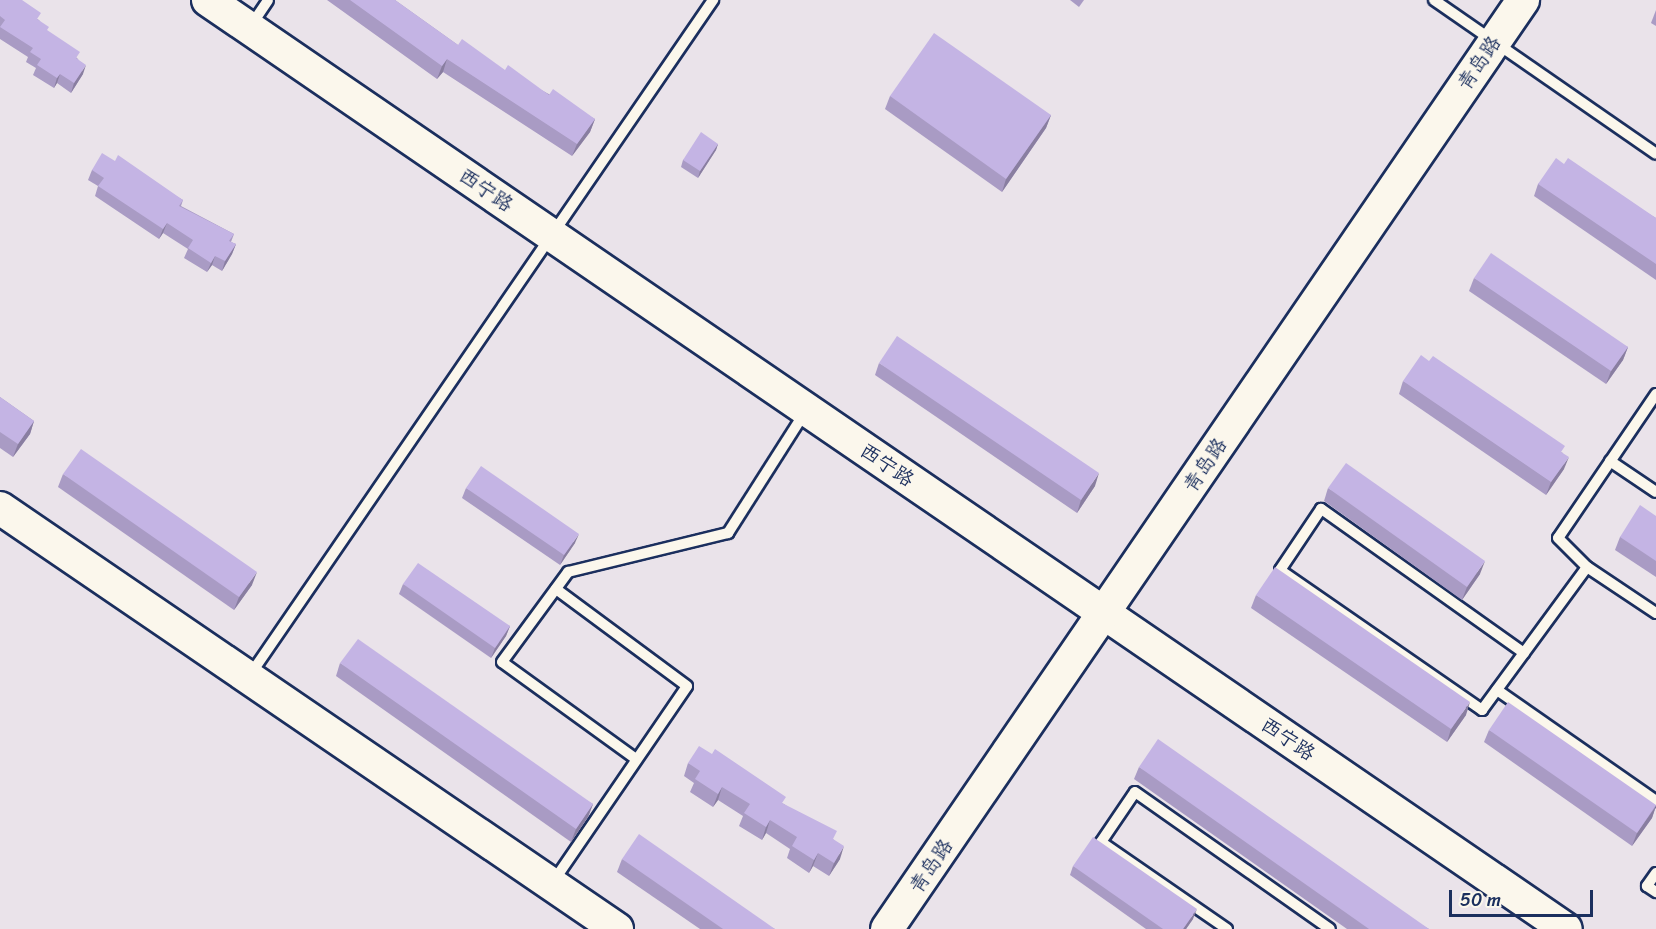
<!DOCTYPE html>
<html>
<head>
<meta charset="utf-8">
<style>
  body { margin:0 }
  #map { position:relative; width:1656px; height:929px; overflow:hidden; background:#eae3ea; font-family:Sriracha,"LXGW WenKai TC",sans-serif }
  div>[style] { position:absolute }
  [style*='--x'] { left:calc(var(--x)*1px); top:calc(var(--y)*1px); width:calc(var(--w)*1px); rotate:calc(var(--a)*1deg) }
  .roads { filter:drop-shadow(2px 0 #1b2f5e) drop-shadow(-2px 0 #1b2f5e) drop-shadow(0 2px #1b2f5e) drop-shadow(0 -2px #1b2f5e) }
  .lane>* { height:10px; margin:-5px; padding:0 5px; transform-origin:5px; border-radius:5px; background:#fbf7ec }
  .secondary>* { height:32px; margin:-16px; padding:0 16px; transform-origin:16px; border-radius:16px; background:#fbf7ec }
  .wall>* { inset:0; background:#a99bc4 }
  .shaded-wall>* { inset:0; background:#897ea0 }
  .building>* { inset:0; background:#c4b4e4 }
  span { translate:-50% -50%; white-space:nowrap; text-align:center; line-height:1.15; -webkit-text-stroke:5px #fbf7ec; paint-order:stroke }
  .street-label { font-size:20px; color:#1b2f5e }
  .scale { position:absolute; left:1449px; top:890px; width:144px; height:27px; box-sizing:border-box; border:3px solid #1b2f5e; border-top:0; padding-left:8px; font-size:18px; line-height:21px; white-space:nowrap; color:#1b2f5e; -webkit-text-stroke:4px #fbf7ec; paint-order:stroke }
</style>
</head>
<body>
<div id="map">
  <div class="roads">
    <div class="lane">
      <i style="--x:1434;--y:0;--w:270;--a:34.7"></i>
      <i style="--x:250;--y:27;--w:32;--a:-56"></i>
      <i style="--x:1656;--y:394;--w:174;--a:124.2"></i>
      <i style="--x:1558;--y:538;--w:41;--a:45"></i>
      <i style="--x:1587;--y:567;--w:83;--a:33.7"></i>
      <i style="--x:1610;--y:461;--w:55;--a:34"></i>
      <i style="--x:1524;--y:653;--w:249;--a:-144.6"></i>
      <i style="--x:1321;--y:509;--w:73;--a:123.9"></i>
      <i style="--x:1280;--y:570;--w:246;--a:34.7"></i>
      <i style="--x:1482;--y:710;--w:177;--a:-53.7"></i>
      <i style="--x:250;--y:675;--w:819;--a:-55.55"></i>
      <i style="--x:1497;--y:690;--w:194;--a:34.9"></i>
      <i style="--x:636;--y:759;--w:165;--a:-144.1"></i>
      <i style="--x:502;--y:662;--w:112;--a:-53.7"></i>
      <i style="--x:568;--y:572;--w:165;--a:-13.7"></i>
      <i style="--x:728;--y:533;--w:143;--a:-57.5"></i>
      <i style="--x:1656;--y:873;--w:16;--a:125"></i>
      <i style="--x:1647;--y:886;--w:11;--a:34"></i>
      <i style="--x:553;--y:882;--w:237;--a:-55.6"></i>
      <i style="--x:687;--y:686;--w:163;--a:-143.5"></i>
      <i style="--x:1227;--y:929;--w:153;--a:-145.4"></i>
      <i style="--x:1101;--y:842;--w:60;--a:-55.8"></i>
      <i style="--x:1135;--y:792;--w:238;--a:35.1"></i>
    </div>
    <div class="secondary">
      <i style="--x:208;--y:0;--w:1645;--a:34.38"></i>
      <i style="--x:0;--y:508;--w:747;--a:34.31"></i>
      <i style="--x:887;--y:929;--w:1126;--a:-55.6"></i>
    </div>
  </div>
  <div class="wall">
    <i style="clip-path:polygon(0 0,39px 20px,47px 31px,78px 59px,83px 74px,71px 93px,57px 83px,54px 88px,33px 75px,36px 68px,26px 62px,28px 57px,0 39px)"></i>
    <i style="clip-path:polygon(327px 0,395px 0,458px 45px,595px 119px,590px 132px,572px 156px,443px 72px,437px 79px)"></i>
    <i style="clip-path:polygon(1070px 0,1084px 0,1079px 7px)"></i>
    <i style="clip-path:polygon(1656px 10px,1656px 26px,1651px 23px)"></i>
    <i style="clip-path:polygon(890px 96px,1051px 115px,1046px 128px,1002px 192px,885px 109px)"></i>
    <i style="clip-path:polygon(718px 144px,716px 150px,698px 178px,681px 167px,683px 160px)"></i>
    <i style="clip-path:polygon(115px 161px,183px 200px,181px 206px,234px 234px,231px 242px,236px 244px,232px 254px,222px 271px,212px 265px,207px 272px,184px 258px,188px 249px,163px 233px,159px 239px,95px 196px,98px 186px,88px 180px,92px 170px)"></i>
    <i style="clip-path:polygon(1564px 164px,1656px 218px,1656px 280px,1534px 196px,1538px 184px)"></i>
    <i style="clip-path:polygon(1474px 278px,1628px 347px,1623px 360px,1606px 384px,1469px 291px)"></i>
    <i style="clip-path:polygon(879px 363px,1095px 486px,1077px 513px,875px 375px)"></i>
    <i style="clip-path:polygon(1403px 381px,1563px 453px,1564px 469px,1546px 495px,1399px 394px)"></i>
    <i style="clip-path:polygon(0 397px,34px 421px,30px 434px,13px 457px,0 448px)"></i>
    <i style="clip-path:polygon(63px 474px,252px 585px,234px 610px,58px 487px)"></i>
    <i style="clip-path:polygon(466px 488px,575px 543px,560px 565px,462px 498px)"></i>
    <i style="clip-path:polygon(1328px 488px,1480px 574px,1462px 600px,1324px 501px)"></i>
    <i style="clip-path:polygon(1656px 516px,1656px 577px,1615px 550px,1620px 537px)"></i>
    <i style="clip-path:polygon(403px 584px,510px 626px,506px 636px,491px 658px,399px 594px)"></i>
    <i style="clip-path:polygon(1256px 595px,1466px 715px,1447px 742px,1251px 608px)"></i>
    <i style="clip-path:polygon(340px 663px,593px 804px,588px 817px,571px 842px,336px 676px)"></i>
    <i style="clip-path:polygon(1489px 730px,1656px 806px,1652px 818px,1632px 846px,1484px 742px)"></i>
    <i style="clip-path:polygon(688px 763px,784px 804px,834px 840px,840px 859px,829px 876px,813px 866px,809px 873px,787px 858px,790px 849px,766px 833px,762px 840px,739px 826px,743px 816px,718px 800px,713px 807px,690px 792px,694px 783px,684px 776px)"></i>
    <i style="clip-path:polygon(1139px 767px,1429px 929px,1347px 929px,1134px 779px)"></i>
    <i style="clip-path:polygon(622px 859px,775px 929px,700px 929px,617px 872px)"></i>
    <i style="clip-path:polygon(1073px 866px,1193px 919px,1186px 929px,1146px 929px,1070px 875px)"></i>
  </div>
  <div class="shaded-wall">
    <i style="clip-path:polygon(447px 59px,443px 72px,437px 79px,442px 66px)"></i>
    <i style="clip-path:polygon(86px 65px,83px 74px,71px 93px,74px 83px)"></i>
    <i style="clip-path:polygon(60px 74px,57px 83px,54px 88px,57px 78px)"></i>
    <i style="clip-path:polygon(1051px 115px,1046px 128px,1002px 192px,1006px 179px)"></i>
    <i style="clip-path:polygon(595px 119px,590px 132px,572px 156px,577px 144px)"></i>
    <i style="clip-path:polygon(718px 144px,716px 150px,698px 178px,700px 171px)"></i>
    <i style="clip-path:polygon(167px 223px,163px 233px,159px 239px,163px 229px)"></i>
    <i style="clip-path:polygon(236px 244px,232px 254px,222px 271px,225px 261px)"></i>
    <i style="clip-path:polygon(215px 256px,212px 265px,207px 272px,211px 263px)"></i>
    <i style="clip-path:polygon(1628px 347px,1623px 360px,1606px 384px,1611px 371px)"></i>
    <i style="clip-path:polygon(34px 421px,30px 434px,13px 457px,18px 444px)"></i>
    <i style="clip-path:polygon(1569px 457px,1564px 469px,1546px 495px,1551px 482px)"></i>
    <i style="clip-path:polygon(1099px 473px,1095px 486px,1077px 513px,1081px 500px)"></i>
    <i style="clip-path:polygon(579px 534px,575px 543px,560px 565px,564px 555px)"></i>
    <i style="clip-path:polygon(1485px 561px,1480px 574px,1462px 600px,1467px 587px)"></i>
    <i style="clip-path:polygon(257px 572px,252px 585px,234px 610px,239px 597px)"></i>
    <i style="clip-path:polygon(510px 626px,506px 636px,491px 658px,495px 648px)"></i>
    <i style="clip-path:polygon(1470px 702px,1466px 715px,1447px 742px,1451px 729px)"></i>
    <i style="clip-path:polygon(722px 787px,718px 800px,713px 807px,718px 794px)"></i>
    <i style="clip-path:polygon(593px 804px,588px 817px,571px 842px,576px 829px)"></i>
    <i style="clip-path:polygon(1656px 806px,1652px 818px,1632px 846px,1637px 833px)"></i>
    <i style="clip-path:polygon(770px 820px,766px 833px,762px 840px,766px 827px)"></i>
    <i style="clip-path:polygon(844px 846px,840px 859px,829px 876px,834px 863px)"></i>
    <i style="clip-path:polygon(818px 853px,813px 866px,809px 873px,814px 860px)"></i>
    <i style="clip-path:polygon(1197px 909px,1193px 919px,1186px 929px,1183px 929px)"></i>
  </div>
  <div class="building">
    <i style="clip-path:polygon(0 0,22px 0,41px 13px,37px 19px,49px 27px,47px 30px,80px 52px,76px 58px,86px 65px,74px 83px,60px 74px,57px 78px,37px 65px,41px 59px,30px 52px,33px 48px,0 27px,5px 20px,0 16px)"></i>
    <i style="clip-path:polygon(350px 0,395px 0,458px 45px,462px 39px,505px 70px,508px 65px,549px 95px,553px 89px,595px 119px,577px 144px,447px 59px,442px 66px)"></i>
    <i style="clip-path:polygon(934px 33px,1051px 115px,1006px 179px,890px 96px)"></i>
    <i style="clip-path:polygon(701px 132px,718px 144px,700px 171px,683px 160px)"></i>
    <i style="clip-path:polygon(102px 153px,115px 161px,118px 155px,183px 200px,179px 206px,234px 234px,229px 241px,236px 244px,225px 261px,215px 256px,211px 263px,188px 248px,193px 240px,167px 223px,163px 229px,98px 186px,104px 178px,92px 170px)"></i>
    <i style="clip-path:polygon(1556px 158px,1564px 164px,1568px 158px,1656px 218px,1656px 264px,1538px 184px)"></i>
    <i style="clip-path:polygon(1491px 253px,1628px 347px,1611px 371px,1474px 278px)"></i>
    <i style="clip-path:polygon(897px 336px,1099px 473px,1081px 500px,879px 363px)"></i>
    <i style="clip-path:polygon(1421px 355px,1429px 361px,1433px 356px,1565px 446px,1561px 452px,1569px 457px,1551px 482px,1403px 381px)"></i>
    <i style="clip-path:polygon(0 397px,34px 421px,18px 444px,0 432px)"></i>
    <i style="clip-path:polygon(81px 449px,257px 572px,239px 597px,63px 474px)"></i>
    <i style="clip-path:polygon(1346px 463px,1485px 561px,1467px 587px,1328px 488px)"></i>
    <i style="clip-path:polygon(481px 466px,579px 534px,564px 555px,466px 488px)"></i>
    <i style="clip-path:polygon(1640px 505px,1656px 516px,1656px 561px,1620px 537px)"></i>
    <i style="clip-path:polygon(418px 563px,510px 626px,495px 648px,403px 584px)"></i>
    <i style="clip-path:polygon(1275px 567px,1470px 702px,1451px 729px,1256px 595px)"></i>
    <i style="clip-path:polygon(358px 639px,593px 804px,576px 829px,340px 663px)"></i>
    <i style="clip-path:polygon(1508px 702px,1656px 805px,1637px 833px,1489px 730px)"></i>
    <i style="clip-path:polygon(1158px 739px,1429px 929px,1369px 929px,1139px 767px)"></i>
    <i style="clip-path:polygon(699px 746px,712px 754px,715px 749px,786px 797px,782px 803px,837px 831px,833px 839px,844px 846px,834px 863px,818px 853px,814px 860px,792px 846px,797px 837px,770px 820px,766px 827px,744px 813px,750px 804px,722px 787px,718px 794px,695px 779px,700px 771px,688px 763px)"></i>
    <i style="clip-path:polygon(639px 834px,775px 929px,723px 929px,622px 859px)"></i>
    <i style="clip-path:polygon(1093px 837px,1197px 909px,1183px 929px,1163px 929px,1073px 866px)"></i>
  </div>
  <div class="street-label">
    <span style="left:1479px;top:63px;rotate:-56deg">青岛路</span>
    <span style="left:486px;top:190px;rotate:34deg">西宁路</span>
    <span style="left:887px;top:465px;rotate:34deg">西宁路</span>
    <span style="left:1205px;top:465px;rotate:-56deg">青岛路</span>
    <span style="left:1288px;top:739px;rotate:34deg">西宁路</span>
    <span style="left:931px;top:866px;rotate:-56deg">青岛路</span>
  </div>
  <div class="scale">50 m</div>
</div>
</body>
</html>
